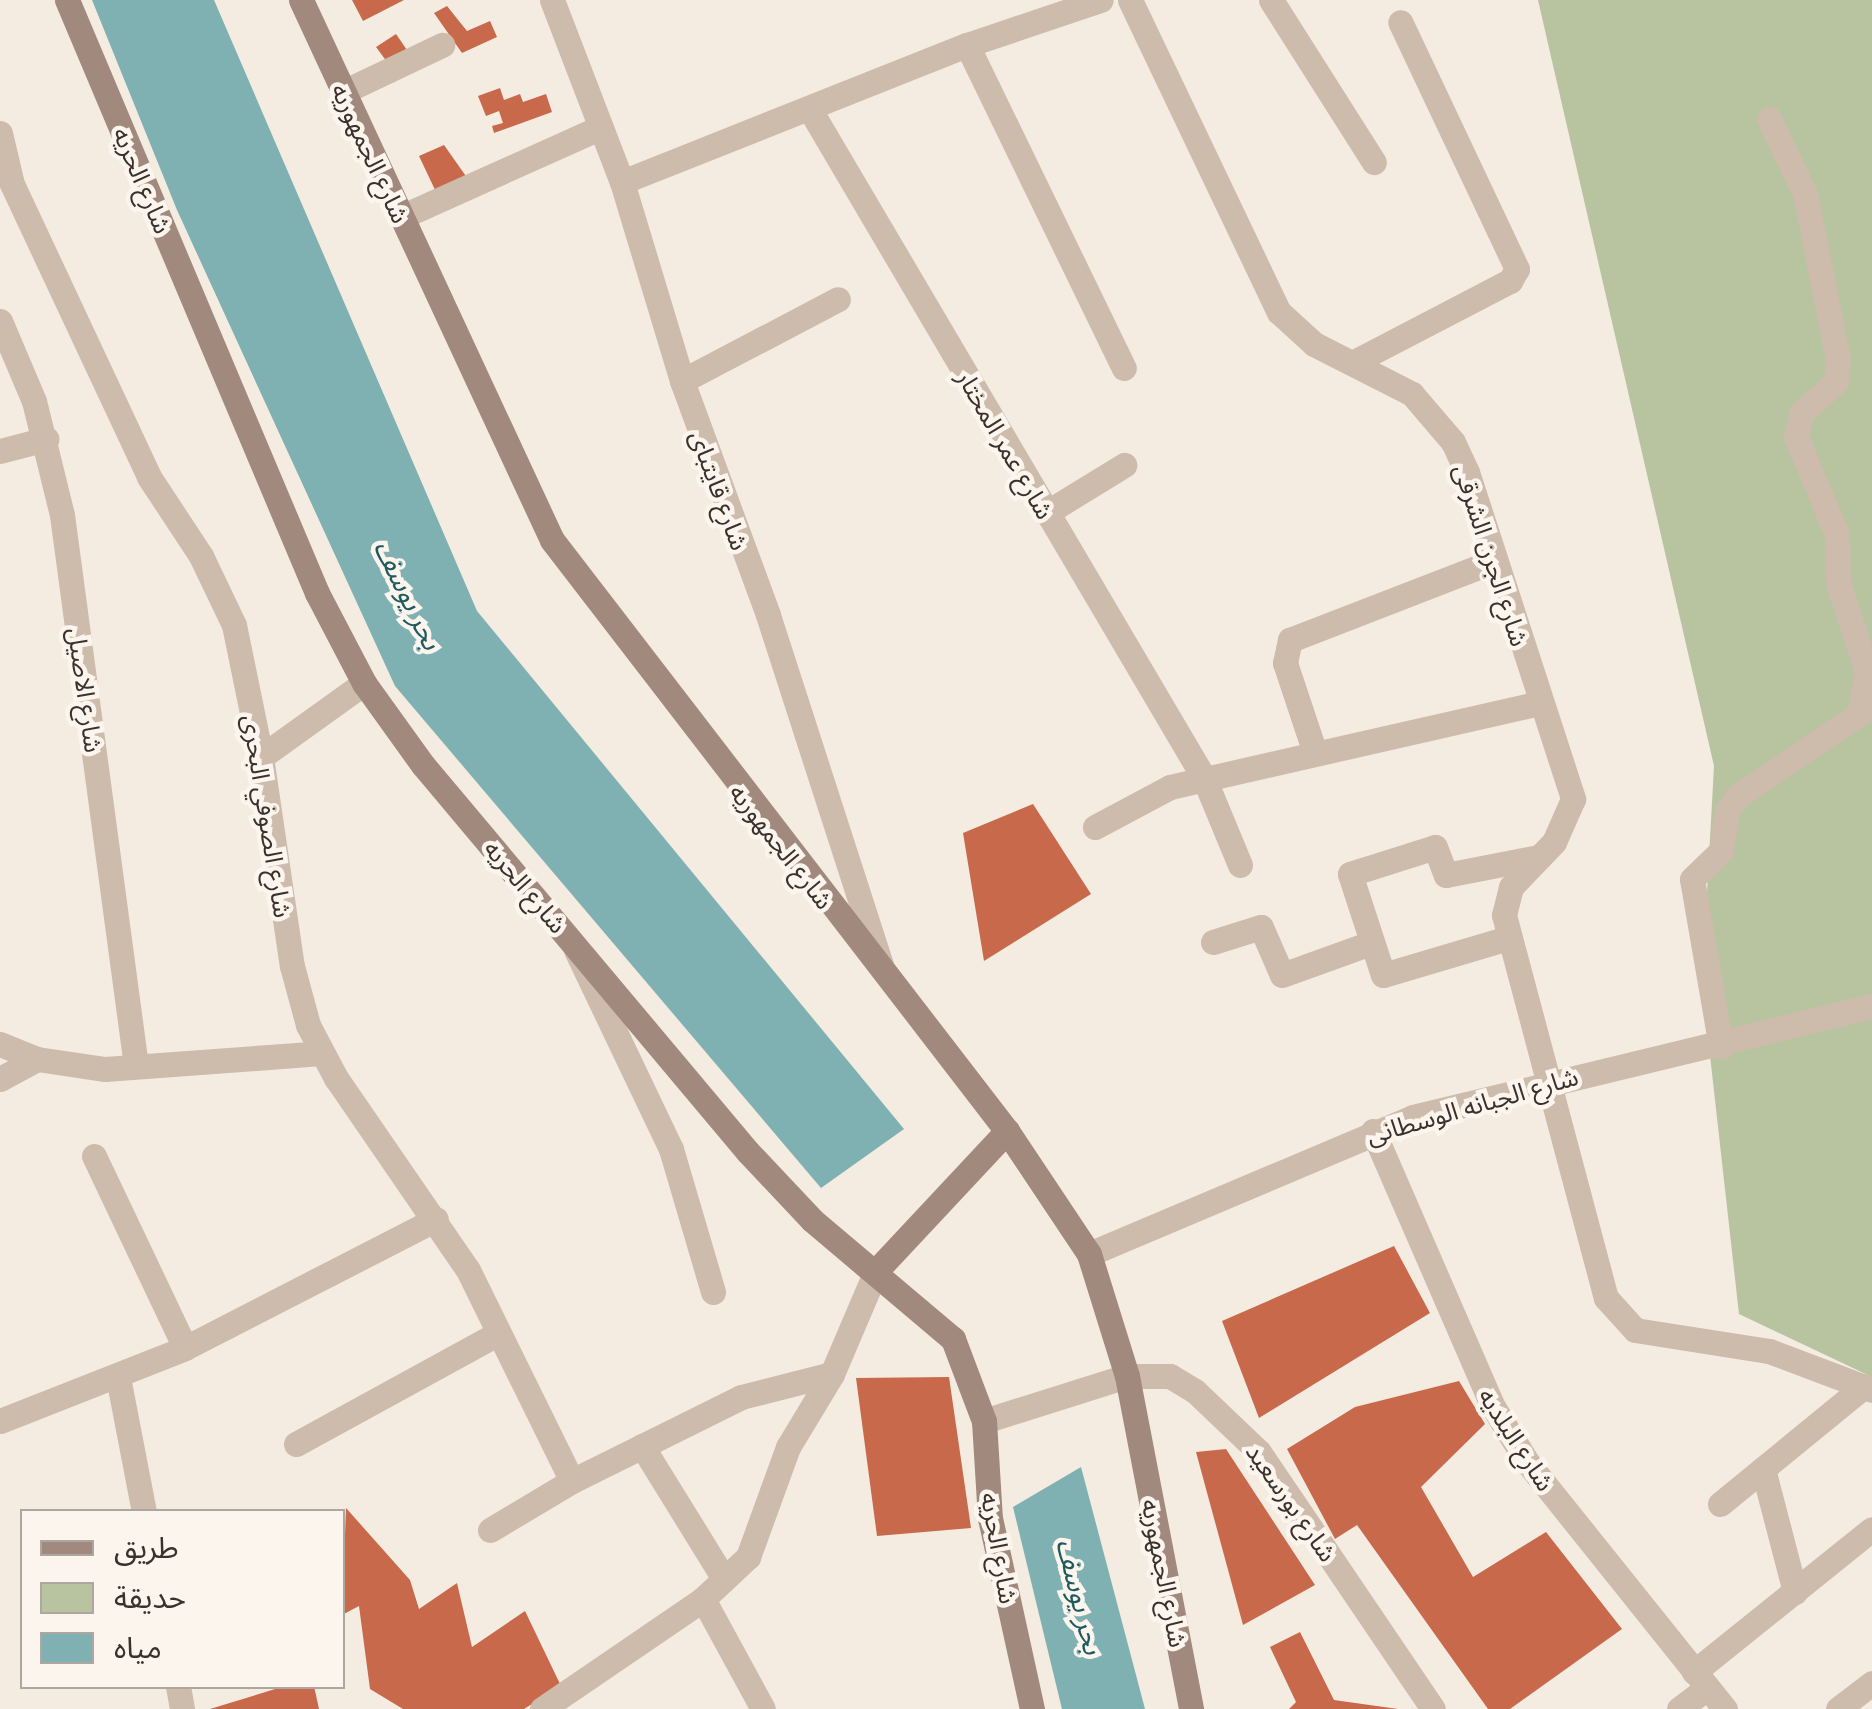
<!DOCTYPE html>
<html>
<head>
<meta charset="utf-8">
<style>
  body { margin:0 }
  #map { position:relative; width:1872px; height:1709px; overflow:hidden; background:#f4ebe1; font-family:"Noto Sans","Noto Sans Arabic",sans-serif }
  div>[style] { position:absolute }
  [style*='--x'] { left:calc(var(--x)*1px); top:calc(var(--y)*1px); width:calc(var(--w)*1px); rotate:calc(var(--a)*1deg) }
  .green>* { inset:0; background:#b8c4a0 }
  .water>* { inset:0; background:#7fb0b2 }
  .building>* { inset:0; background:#c8694b }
  .street>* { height:25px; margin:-12.5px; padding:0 12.5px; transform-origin:12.5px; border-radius:12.5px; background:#cdbbac }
  .secondary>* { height:25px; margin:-12.5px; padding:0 12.5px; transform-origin:12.5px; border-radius:12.5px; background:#a18a7d }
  span { translate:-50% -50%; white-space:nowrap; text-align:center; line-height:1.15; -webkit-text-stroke:9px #fbf5ee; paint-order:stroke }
  .street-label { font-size:25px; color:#3b302b }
  .water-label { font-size:28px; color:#1f5a5e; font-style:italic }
  .legend { position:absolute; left:20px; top:1509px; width:325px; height:180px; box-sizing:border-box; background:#fbf5ee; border:2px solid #aea6a0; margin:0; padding:12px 18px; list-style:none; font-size:30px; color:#3b302b }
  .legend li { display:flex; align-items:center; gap:20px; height:50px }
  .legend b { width:50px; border:2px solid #aea6a0 }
</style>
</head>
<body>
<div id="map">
  <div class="green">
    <i style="clip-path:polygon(1538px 0,1872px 0,1872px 1377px,1739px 1314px,1702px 984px,1714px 766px)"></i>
  </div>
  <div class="water">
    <i style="clip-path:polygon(92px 0,214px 0,477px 611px,904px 1129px,821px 1188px,395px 686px,177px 210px)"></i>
    <i style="clip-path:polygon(1081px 1467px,1145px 1709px,1062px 1709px,1013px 1507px)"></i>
  </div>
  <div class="building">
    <i style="clip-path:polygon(352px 0,404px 0,363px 21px)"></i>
    <i style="clip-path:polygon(447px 6px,467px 31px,490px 21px,497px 37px,462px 53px,434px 13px)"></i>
    <i style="clip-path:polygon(396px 34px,409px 53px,390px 66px,376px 47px)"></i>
    <i style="clip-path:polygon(500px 88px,504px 100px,520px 94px,523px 102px,546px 94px,552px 112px,494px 133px,492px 126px,503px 123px,499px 111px,486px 116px,478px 96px)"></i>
    <i style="clip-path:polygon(444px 145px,468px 179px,437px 194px,419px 156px)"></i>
    <i style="clip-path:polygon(1033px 804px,1091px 894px,984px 961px,963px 833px)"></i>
    <i style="clip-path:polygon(1394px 1246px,1430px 1313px,1259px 1418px,1222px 1321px)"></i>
    <i style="clip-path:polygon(949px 1377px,971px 1528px,877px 1536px,856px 1378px)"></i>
    <i style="clip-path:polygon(1459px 1381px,1485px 1424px,1421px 1487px,1473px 1577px,1546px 1532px,1622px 1629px,1510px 1709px,1488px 1709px,1357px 1525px,1335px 1539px,1287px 1449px,1355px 1407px)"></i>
    <i style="clip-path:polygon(1226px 1449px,1315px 1585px,1243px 1625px,1196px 1452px)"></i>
    <i style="clip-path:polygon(346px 1508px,410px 1580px,419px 1609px,457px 1583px,472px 1647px,525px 1611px,561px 1686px,524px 1709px,403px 1709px,370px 1689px,359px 1606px,342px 1615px)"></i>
    <i style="clip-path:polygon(1300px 1632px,1334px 1700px,1398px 1709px,1289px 1709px,1296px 1702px,1270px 1647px)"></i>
    <i style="clip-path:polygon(285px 1686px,314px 1686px,319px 1709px,210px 1709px)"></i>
  </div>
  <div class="street">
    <i style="--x:552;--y:0;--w:195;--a:69"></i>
    <i style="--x:622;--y:182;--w:208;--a:73.2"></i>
    <i style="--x:682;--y:381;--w:249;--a:69.8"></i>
    <i style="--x:768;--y:615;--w:368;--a:72.1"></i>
    <i style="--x:1130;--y:0;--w:346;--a:64.5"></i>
    <i style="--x:1279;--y:312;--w:47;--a:42.4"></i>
    <i style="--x:1314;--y:344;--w:110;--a:27"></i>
    <i style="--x:1412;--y:394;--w:63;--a:49.5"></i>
    <i style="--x:1453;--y:442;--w:33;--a:65"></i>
    <i style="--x:1467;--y:472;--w:344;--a:72"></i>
    <i style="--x:1573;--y:799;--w:47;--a:113.8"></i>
    <i style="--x:1554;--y:842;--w:62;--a:133.7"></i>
    <i style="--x:1511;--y:887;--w:29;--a:104"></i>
    <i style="--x:1504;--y:915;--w:396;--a:75.1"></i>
    <i style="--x:1606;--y:1298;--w:43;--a:47.8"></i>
    <i style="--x:1635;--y:1330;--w:136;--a:8.9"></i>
    <i style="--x:1769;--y:1351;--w:110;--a:20.7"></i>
    <i style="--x:1271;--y:0;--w:192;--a:57.6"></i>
    <i style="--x:967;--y:45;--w:359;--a:64.1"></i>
    <i style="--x:343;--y:92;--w:110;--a:-25.4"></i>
    <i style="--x:809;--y:108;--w:778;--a:59.48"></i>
    <i style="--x:1204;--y:778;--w:94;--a:67.5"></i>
    <i style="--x:0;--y:133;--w:52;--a:76.8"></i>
    <i style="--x:12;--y:184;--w:323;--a:64.9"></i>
    <i style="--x:149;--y:477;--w:95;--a:56.6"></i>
    <i style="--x:201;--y:556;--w:76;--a:64.4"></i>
    <i style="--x:234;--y:625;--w:135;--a:78.4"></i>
    <i style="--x:261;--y:757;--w:211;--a:81.6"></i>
    <i style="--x:292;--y:966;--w:61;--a:74.8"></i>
    <i style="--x:308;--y:1025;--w:60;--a:62.2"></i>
    <i style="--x:336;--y:1078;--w:233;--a:55.5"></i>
    <i style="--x:468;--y:1270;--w:235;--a:63.8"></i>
    <i style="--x:622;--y:182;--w:371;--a:-21.7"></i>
    <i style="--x:967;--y:45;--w:141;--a:-18.6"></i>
    <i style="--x:401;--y:217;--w:219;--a:-24.2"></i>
    <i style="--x:0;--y:321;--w:87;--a:67"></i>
    <i style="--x:34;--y:401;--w:117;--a:76.2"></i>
    <i style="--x:62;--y:515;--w:556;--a:82.35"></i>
    <i style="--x:1356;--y:361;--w:174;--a:-27.5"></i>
    <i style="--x:1510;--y:281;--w:14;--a:-60"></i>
    <i style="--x:1517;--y:269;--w:273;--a:-115.3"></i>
    <i style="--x:682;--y:381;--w:176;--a:-27.7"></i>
    <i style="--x:0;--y:451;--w:48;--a:-14.6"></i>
    <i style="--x:1046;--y:513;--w:92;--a:-31.6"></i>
    <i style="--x:1315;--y:753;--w:95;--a:-108.4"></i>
    <i style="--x:1285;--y:663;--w:24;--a:-78"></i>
    <i style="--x:1290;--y:640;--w:219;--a:-21.2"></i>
    <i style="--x:261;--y:757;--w:127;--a:-35.7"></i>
    <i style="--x:1095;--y:827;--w:85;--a:-28.1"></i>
    <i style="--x:1170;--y:787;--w:379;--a:-12.8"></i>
    <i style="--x:1508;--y:938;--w:130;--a:163.5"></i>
    <i style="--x:1383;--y:975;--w:106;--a:-108.1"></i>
    <i style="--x:1350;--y:874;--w:89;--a:-17.6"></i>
    <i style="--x:1435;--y:847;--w:30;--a:69"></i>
    <i style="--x:1446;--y:875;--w:95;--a:-11"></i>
    <i style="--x:1213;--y:942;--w:50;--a:-17.4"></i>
    <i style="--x:1261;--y:927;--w:52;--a:66.4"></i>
    <i style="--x:1282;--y:975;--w:95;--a:-19.8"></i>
    <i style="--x:576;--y:950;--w:221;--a:64.5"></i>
    <i style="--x:671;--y:1149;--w:149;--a:73.6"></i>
    <i style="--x:0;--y:1044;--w:40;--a:22"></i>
    <i style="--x:37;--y:1059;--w:69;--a:8.4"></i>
    <i style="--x:105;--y:1069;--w:217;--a:-4.2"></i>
    <i style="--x:1721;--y:1047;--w:170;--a:-99.8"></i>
    <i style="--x:1692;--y:879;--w:40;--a:-44"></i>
    <i style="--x:1721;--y:851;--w:41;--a:-81.7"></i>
    <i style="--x:1727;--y:810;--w:19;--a:-51"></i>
    <i style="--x:1739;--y:795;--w:145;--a:-34"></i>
    <i style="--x:1859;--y:714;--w:44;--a:-79.5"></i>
    <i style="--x:1867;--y:671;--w:93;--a:-108.2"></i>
    <i style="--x:1838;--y:583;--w:48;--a:-91.2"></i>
    <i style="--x:1837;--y:535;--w:106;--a:-112.7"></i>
    <i style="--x:1796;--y:437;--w:25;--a:-78"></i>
    <i style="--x:1801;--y:413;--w:47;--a:-41.5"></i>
    <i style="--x:1836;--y:382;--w:22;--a:-85"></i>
    <i style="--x:1838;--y:360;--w:169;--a:-101.2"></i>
    <i style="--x:1805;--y:194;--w:83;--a:-115.6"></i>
    <i style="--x:0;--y:1079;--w:42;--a:-28.4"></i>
    <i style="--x:1373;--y:1131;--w:299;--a:66.5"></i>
    <i style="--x:1492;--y:1405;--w:67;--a:58.4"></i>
    <i style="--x:1527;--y:1462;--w:317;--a:51.3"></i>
    <i style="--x:94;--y:1156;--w:212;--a:64.6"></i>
    <i style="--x:1089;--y:1254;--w:352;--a:-22.9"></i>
    <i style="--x:1413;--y:1117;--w:472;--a:-13.6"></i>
    <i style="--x:118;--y:1377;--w:137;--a:79.1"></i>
    <i style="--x:0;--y:1421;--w:199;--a:-21.5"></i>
    <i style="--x:185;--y:1348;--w:282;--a:-27.2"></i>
    <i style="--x:984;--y:1421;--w:150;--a:-17.5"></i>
    <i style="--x:1127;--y:1376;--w:43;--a:0"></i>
    <i style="--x:1170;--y:1376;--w:29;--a:31"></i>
    <i style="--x:1195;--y:1391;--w:88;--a:43.6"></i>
    <i style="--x:1259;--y:1452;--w:310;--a:55.9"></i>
    <i style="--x:296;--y:1444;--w:231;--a:-28.7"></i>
    <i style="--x:642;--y:1446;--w:156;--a:58.3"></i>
    <i style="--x:1763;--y:1469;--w:127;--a:75.4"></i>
    <i style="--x:1720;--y:1504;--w:186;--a:-39.3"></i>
    <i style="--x:490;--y:1530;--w:96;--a:-30.9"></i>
    <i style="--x:572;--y:1481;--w:189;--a:-26.4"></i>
    <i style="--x:741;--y:1397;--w:94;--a:-14.2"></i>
    <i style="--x:703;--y:1599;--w:125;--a:61.4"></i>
    <i style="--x:1694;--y:1672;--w:228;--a:-38.8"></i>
    <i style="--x:178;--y:1686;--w:23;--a:80"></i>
    <i style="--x:542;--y:1709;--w:195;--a:-34.3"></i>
    <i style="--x:703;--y:1599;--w:62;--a:-43"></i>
    <i style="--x:748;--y:1557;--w:117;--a:-70"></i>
    <i style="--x:788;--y:1447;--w:85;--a:-58.9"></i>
    <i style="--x:832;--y:1374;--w:112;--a:-66.9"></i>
    <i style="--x:1679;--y:1709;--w:35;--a:-37"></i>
    <i style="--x:1838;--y:1709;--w:43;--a:-37.4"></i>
  </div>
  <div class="secondary">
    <i style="--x:67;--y:0;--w:644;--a:67.14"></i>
    <i style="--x:317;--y:593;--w:102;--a:62.4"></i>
    <i style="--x:364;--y:683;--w:101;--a:54.3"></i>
    <i style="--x:423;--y:765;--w:505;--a:49.98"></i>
    <i style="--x:748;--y:1152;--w:93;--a:46.7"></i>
    <i style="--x:812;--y:1220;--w:185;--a:40.2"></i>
    <i style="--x:953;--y:1339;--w:88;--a:69.3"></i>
    <i style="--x:984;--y:1421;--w:97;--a:86.5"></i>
    <i style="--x:990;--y:1518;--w:196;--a:77.6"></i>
    <i style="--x:301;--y:0;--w:595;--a:65.07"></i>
    <i style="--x:552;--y:540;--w:746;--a:52.41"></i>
    <i style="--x:1007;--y:1131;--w:148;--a:56.3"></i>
    <i style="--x:1089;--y:1254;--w:128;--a:72.7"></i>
    <i style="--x:1127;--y:1376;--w:339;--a:79.1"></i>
    <i style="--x:876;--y:1271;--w:192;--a:-46.9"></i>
  </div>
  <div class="street-label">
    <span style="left:371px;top:153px;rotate:65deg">شارع الجمهوريه</span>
    <span style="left:143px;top:180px;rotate:67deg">شارع الحريه</span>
    <span style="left:1006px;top:444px;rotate:60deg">شارع عمر المختار</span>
    <span style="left:720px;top:490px;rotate:70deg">شارع قايتباى</span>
    <span style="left:1492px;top:555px;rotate:72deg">شارع الجرن الشرقى</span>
    <span style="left:86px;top:690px;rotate:82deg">شارع الاصيل</span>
    <span style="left:268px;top:816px;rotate:81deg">شارع الصوفي البحرى</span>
    <span style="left:782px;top:846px;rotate:52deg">شارع الجمهوريه</span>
    <span style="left:526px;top:886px;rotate:50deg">شارع الحريه</span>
    <span style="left:1472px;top:1105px;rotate:-16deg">شارع الجبانه الوسطانى</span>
    <span style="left:1517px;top:1439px;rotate:57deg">شارع البلديه</span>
    <span style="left:1292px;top:1502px;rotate:55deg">شارع بورسعيد</span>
    <span style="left:1000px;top:1548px;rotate:80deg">شارع الحريه</span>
    <span style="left:1165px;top:1573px;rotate:79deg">شارع الجمهوريه</span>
  </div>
  <div class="water-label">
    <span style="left:409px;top:594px;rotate:64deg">بحر يوسف</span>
    <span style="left:1081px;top:1596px;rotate:76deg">بحر يوسف</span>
  </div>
  <ul class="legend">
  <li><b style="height:12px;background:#a18a7d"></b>طريق</li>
  <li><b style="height:28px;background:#b8c4a0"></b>حديقة</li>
  <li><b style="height:28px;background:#7fb0b2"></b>مياه</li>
  </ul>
</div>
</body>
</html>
